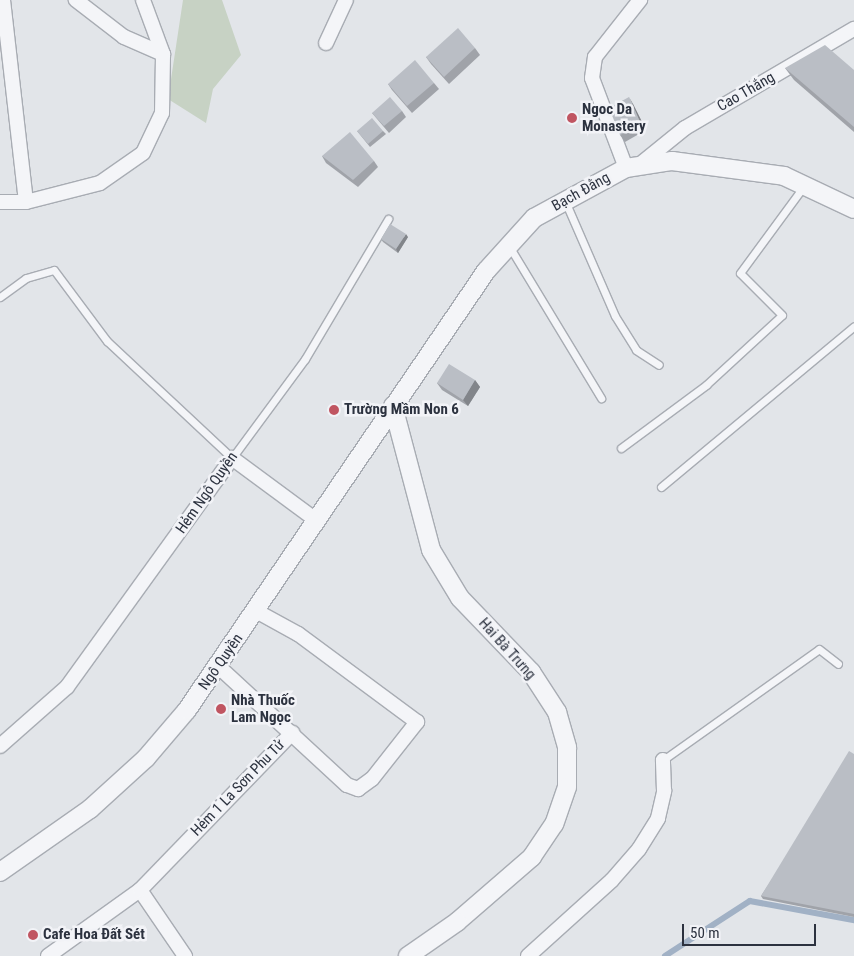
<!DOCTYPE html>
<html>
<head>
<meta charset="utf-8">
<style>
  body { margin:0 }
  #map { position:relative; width:854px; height:956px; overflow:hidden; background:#e2e5e9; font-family:"Roboto Condensed",sans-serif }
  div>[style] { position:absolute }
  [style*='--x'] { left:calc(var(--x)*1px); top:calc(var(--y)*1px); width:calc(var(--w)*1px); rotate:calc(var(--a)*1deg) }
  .green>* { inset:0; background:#c7d2c4 }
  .stream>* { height:5.5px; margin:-2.75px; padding:0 2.75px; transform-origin:2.75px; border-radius:2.75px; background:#a1b1c5 }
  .roads { filter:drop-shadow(1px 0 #a8acb3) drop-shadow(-1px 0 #a8acb3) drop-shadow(0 1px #a8acb3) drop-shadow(0 -1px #a8acb3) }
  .service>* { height:7px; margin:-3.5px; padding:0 3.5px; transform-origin:3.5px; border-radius:3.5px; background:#f4f5f8 }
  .minor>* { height:14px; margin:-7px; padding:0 7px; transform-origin:7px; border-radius:7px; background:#f4f5f8 }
  .tertiary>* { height:18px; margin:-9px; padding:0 9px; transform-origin:9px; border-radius:9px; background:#f4f5f8 }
  .wall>* { inset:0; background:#a0a3a9 }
  .shaded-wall>* { inset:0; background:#82858a }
  .building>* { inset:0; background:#babec5 }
  .dots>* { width:14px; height:14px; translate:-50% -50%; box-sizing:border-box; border:2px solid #f2f3f7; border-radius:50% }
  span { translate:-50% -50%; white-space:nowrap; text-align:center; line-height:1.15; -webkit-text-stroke:5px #f2f3f7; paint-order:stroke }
  .street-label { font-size:15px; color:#2c323f }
  .poi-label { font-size:15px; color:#2c323f; font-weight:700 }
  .left { translate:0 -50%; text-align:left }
  .scale { position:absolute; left:682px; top:924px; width:134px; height:22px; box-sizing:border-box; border:2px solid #2c323f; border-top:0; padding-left:6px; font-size:15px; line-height:18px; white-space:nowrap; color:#2c323f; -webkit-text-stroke:4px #f2f3f7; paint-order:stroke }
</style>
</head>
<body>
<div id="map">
  <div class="green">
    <i style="clip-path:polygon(183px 0,222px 0,241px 55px,213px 89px,206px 123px,168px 99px)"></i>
  </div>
  <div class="stream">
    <i style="--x:665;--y:956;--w:101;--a:-32.9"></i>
    <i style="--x:750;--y:901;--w:106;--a:10.4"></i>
  </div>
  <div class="roads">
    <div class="service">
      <i style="--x:565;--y:201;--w:125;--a:66.5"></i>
      <i style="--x:615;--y:316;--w:40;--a:58"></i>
      <i style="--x:636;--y:350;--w:27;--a:33"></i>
      <i style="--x:509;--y:246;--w:178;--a:58.8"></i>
      <i style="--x:0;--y:297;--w:32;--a:-36"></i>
      <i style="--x:26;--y:278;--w:29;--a:-16"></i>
      <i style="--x:54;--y:270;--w:89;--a:53.3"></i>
      <i style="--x:107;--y:341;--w:171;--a:43.1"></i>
      <i style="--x:232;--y:458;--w:123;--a:-53.6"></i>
      <i style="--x:305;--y:359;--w:163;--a:-59.3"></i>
      <i style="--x:621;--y:448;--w:106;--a:-36.5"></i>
      <i style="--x:706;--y:385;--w:103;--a:-42.6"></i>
      <i style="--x:782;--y:315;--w:59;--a:-135"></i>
      <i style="--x:740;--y:273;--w:108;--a:-53.7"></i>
      <i style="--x:661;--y:487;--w:251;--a:-39.8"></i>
      <i style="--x:663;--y:760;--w:191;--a:-35.4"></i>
      <i style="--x:819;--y:649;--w:24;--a:38"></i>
    </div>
    <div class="minor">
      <i style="--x:3;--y:0;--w:203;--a:83.5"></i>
      <i style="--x:143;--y:0;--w:58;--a:69.7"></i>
      <i style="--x:326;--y:43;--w:47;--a:-65.1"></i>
      <i style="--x:643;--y:162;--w:54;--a:-39"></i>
      <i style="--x:685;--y:128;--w:196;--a:-30.4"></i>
      <i style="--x:626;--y:168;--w:96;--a:-110.7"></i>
      <i style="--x:592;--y:78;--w:21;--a:-82"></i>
      <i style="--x:595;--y:57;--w:73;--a:-51.7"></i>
      <i style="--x:0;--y:202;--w:26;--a:0"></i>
      <i style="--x:26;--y:202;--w:76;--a:-14.4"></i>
      <i style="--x:100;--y:183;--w:52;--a:-34.9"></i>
      <i style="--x:143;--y:153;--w:44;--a:-64.6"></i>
      <i style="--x:162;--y:113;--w:59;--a:-89"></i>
      <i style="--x:163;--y:54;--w:43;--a:-156.4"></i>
      <i style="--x:124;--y:37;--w:61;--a:-142.4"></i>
      <i style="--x:219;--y:667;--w:174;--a:42.7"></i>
      <i style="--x:347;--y:785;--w:12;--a:20"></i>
      <i style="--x:358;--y:789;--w:17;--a:-36"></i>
      <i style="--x:372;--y:779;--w:73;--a:-51.7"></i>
      <i style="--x:417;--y:722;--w:148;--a:-143.5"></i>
      <i style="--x:298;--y:634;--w:48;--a:-151.3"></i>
      <i style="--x:0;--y:746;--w:89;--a:-41.4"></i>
      <i style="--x:67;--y:687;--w:282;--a:-54.2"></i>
      <i style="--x:232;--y:458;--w:106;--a:36.5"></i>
      <i style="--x:140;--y:890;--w:80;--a:55.7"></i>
      <i style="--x:48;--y:956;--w:113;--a:-35.7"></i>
      <i style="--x:140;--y:890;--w:219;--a:-45.9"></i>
      <i style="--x:528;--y:956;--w:113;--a:-42.1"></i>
      <i style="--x:612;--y:880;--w:41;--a:-48.9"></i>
      <i style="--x:639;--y:849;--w:36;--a:-58"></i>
      <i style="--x:658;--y:818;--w:28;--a:-77"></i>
      <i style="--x:664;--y:791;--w:31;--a:-92"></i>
    </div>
    <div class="tertiary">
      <i style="--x:393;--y:406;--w:149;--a:75.2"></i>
      <i style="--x:431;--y:550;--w:56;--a:58.9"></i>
      <i style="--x:460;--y:598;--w:103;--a:46.2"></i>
      <i style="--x:531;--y:672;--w:48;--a:57"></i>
      <i style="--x:557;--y:712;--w:37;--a:74"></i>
      <i style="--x:567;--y:748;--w:39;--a:90"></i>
      <i style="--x:567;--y:787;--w:39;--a:109"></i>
      <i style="--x:554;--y:824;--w:40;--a:124"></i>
      <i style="--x:532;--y:857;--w:99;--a:139.1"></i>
      <i style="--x:457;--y:922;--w:60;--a:145.2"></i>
      <i style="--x:0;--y:872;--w:110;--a:-35"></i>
      <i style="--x:90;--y:809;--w:76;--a:-42.3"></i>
      <i style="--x:146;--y:758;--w:63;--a:-49.5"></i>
      <i style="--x:187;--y:710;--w:531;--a:-55.74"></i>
      <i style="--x:486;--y:271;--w:72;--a:-47.8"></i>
      <i style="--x:534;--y:218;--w:105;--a:-28.5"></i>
      <i style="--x:626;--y:168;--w:47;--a:-8.7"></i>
      <i style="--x:672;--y:161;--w:113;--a:7.6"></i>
      <i style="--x:784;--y:176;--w:77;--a:25.2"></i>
    </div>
  </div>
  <div class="wall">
    <i style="clip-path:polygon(475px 48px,480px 55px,449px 84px,431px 64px,426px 57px)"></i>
    <i style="clip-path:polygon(785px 68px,854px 70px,854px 132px,794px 80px)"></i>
    <i style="clip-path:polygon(434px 83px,439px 89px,412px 113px,392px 90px,388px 84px)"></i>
    <i style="clip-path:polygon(633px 104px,646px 130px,625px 142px,620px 135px)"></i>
    <i style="clip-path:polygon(402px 111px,406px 117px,389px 133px,372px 113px)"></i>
    <i style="clip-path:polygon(357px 131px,383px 131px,386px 134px,370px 147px)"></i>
    <i style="clip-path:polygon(322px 156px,374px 161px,378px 167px,358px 187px,326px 163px)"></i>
    <i style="clip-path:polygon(408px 237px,398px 253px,383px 242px,381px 239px)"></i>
    <i style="clip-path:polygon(475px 380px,480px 387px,468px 406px,442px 390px,437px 383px)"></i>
    <i style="clip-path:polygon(854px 754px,854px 917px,763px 899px,761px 896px)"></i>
  </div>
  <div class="shaded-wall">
    <i style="clip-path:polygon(629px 97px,633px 104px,646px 130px,641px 124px)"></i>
    <i style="clip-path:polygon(406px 234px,408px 237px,398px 253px,396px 249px)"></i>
    <i style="clip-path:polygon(475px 380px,480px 387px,468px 406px,463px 400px)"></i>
  </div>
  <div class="building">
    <i style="clip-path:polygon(458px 28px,475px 48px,444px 77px,426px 57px)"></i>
    <i style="clip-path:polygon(825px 45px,854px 70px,854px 127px,785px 68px)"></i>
    <i style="clip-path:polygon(415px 60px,434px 83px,407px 106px,388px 84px)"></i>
    <i style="clip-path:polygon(390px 97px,402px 111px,384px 126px,372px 113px)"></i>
    <i style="clip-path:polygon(629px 97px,641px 124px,620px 135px,609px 108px)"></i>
    <i style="clip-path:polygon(372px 118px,383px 131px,368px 144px,357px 131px)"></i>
    <i style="clip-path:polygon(350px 132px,374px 161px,353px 180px,322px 156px)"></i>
    <i style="clip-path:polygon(390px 224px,406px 234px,396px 249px,381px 239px)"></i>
    <i style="clip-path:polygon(449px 364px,475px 380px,463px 400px,437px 383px)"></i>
    <i style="clip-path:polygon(849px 751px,854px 754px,854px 914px,761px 896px)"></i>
  </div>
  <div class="dots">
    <i style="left:572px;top:118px;background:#c05561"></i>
    <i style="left:334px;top:410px;background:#c05561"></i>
    <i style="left:221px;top:709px;background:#c05561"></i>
    <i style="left:33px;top:935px;background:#c05561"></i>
  </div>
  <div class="street-label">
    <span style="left:746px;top:92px;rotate:-30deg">Cao Thắng</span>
    <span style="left:581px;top:192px;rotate:-29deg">Bạch Đằng</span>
    <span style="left:207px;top:493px;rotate:-55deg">Hẻm Ngô Quyền</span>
    <span style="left:507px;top:649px;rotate:48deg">Hai Bà Trưng</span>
    <span style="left:221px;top:662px;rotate:-55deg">Ngô Quyền</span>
    <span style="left:238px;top:788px;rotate:-46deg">Hẻm 1 La Sơn Phu Tử</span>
  </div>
  <div class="poi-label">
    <span class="left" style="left:582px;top:118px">Ngoc Da<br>Monastery</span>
    <span class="left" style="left:344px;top:410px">Trường Mầm Non 6</span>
    <span class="left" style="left:231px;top:709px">Nhà Thuốc<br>Lam Ngọc</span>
    <span class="left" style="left:43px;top:935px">Cafe Hoa Đất Sét</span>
  </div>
  <div class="scale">50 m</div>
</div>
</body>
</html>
